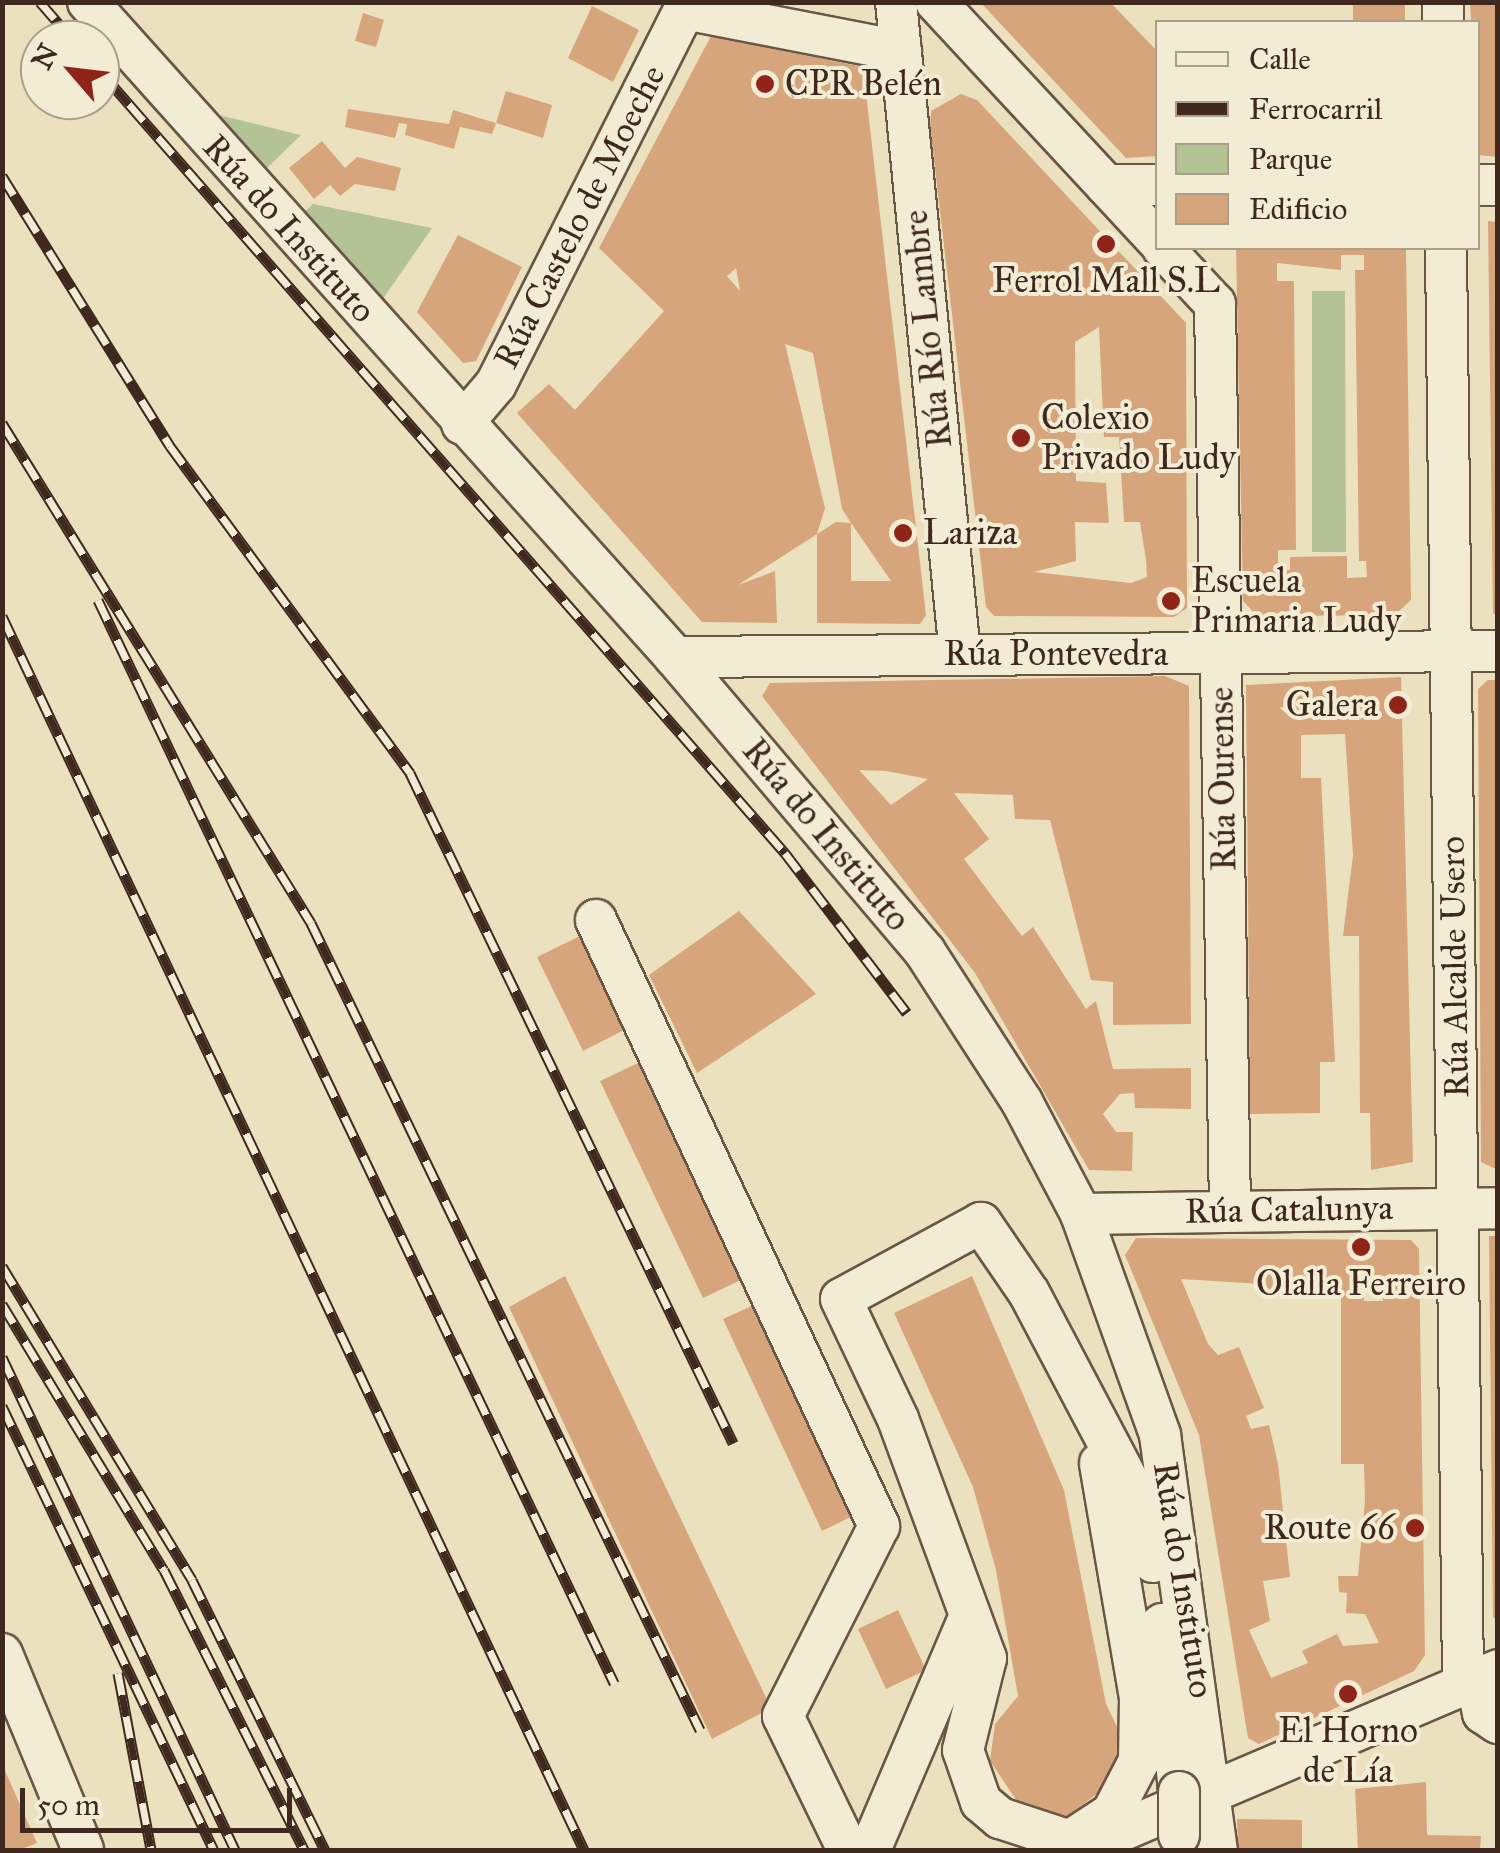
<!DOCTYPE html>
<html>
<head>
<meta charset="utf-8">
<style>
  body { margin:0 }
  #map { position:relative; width:1500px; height:1853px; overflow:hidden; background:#ece1bf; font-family:"IM FELL Great Primer",serif }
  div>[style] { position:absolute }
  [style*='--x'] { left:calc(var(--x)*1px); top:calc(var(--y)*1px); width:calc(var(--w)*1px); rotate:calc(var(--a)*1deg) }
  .green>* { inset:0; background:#b3c395 }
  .building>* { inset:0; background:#d6a57c }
  .roads { filter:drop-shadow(2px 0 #6a5646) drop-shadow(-2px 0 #6a5646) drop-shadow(0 2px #6a5646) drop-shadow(0 -2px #6a5646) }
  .minor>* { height:40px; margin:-20px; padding:0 20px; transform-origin:20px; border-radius:20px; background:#f3ecd5 }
  .rail>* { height:11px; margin-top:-5.5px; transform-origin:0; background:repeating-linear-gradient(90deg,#f3ecd5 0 22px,#3f281d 0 44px); box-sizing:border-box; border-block:2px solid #3f281d }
  .bridges { filter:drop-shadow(2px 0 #6a5646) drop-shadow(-2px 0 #6a5646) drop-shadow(0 2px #6a5646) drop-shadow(0 -2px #6a5646) }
  .minor-bridge>* { height:40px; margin:-20px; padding:0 20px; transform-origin:20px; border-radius:20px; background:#f3ecd5 }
  .dots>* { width:28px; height:28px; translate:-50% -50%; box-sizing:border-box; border:5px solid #f3ecd5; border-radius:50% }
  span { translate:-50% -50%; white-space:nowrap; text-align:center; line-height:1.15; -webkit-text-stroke:8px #f3ecd5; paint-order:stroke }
  .poi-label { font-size:35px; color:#3f281d }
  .left { translate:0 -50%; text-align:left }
  .right { translate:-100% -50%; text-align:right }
  .street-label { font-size:35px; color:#3f281d }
  .frame { position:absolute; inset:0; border:5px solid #3f281d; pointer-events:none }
  .legend { position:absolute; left:1155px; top:20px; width:325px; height:230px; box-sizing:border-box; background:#f3ecd5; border:2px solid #ab9e8b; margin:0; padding:12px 18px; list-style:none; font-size:30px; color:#3f281d }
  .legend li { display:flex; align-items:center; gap:20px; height:50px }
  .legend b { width:50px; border:2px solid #ab9e8b }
  .north { position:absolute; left:20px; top:20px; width:100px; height:100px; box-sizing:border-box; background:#f3ecd5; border:2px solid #ab9e8b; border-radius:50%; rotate:298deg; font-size:28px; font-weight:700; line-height:40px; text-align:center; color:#3f281d }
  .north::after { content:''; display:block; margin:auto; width:35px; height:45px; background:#8f2418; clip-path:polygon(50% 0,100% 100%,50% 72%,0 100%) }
  .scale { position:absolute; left:20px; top:1788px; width:272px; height:45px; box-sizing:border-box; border:5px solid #3f281d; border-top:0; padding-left:12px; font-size:30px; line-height:35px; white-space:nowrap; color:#3f281d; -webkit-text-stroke:8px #f3ecd5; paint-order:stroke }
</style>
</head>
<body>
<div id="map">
  <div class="green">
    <i style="clip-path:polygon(202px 111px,301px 135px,257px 178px)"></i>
    <i style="clip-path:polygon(313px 204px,432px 228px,376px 309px,298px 218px)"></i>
    <i style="clip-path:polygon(1312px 291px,1345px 291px,1346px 552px,1312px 552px)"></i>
  </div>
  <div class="building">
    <i style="clip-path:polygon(980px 2px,1110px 2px,1158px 52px,1158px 156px,1126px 158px)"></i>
    <i style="clip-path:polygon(1353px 2px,1405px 2px,1405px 22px,1353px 22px)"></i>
    <i style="clip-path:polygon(1470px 2px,1498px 2px,1498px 157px,1478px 155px)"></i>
    <i style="clip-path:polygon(592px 6px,639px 30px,613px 82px,568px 58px)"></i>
    <i style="clip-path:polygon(363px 13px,384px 20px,376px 47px,355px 41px)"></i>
    <i style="clip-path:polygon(evenodd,711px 36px,863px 67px,926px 615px,920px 624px,817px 623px,817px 534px,836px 522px,851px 523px,851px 581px,891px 581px,851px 523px,842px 509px,813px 353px,785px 344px,825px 508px,817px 534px,738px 585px,775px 571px,777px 623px,702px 622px,517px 413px,549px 384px,575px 410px,664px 311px,599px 248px,711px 36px,736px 268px,740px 291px,727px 276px,736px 268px)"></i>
    <i style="clip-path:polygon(506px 91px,552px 105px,543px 138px,496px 123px)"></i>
    <i style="clip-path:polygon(evenodd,961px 94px,977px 100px,1186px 323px,1187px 608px,1174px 617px,994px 616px,986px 607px,930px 125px,931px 111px,961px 94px,1099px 327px,1104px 437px,1119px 437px,1124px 522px,1140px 522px,1146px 560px,1147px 577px,1131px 583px,1034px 572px,1076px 561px,1075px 522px,1109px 523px,1106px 483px,1076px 481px,1075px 342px,1099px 327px)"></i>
    <i style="clip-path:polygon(348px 109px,449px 124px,453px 110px,496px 123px,492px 134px,460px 127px,454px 149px,405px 135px,407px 124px,399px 123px,395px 138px,345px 127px)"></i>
    <i style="clip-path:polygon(322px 141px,345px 168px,357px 157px,401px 168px,395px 191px,355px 184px,340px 196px,330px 185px,314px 199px,289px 168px)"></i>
    <i style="clip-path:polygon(1488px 221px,1498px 222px,1498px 614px,1493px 614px)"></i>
    <i style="clip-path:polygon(458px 235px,522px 267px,476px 361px,463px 363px,417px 312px)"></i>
    <i style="clip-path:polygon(evenodd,1236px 248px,1406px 248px,1411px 600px,1395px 615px,1257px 616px,1243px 601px,1236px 248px,1341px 255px,1364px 255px,1364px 270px,1355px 270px,1359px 561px,1366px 561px,1367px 577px,1347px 578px,1347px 556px,1290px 557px,1290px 570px,1278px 570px,1278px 550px,1296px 550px,1294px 281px,1277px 281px,1277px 263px,1341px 270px,1341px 255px)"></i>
    <i style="clip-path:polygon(evenodd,1165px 676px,1189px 686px,1191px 1024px,1113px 1025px,1113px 982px,1091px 980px,1050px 820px,1015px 819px,1013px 795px,954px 793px,989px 839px,964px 859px,1022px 936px,1033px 927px,1086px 1009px,1096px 1001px,1113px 1069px,1191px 1068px,1191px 1109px,1135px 1108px,1134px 1093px,1120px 1094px,1103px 1114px,1116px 1132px,1133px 1132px,1132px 1171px,1089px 1170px,975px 973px,762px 696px,770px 683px,1165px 676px,859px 770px,886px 771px,928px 779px,891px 805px,859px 770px)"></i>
    <i style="clip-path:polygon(1401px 677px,1413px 1162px,1371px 1170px,1370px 1113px,1360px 1113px,1359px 936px,1343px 936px,1353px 855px,1345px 734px,1301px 735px,1301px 778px,1321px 778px,1335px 1062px,1320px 1062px,1320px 1113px,1250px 1114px,1246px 685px)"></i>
    <i style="clip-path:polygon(1488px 680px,1498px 680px,1498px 1170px,1481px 1162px,1478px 689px)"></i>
    <i style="clip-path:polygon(739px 911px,816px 994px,697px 1073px,649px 975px)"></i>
    <i style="clip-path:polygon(580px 936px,626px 1029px,583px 1051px,537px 957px)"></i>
    <i style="clip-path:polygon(640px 1062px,743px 1279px,703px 1298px,600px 1081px)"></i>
    <i style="clip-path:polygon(1489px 1236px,1498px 1236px,1498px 1621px,1493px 1617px)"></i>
    <i style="clip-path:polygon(evenodd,1136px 1238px,1411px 1240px,1419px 1249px,1425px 1655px,1414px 1671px,1259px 1744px,1248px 1738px,1199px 1435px,1125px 1255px,1136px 1238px,1181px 1279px,1262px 1284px,1262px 1293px,1341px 1292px,1341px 1464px,1364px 1464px,1365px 1500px,1358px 1576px,1338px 1576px,1339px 1592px,1347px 1593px,1346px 1613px,1365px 1614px,1379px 1643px,1343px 1646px,1337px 1634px,1302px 1651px,1308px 1663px,1271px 1678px,1249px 1630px,1270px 1621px,1263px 1581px,1290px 1577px,1278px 1464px,1269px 1425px,1251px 1429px,1246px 1416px,1264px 1408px,1239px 1347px,1218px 1355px,1208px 1344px,1181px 1279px,1136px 1238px,1383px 1284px,1383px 1301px,1364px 1301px,1364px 1285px,1383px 1284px)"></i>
    <i style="clip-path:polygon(565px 1276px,771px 1708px,712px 1739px,509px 1307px)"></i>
    <i style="clip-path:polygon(972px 1276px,1064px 1490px,1106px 1704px,1123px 1739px,1117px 1779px,1067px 1816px,1021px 1807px,990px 1761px,995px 1724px,1018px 1696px,996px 1570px,973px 1487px,894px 1313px)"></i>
    <i style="clip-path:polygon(758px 1303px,857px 1514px,822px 1531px,723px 1319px)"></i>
    <i style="clip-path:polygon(898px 1610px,926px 1670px,886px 1689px,858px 1629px)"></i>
    <i style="clip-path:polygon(2px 1764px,37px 1843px,19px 1850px,2px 1850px)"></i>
    <i style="clip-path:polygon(1426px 1782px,1427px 1835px,1481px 1836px,1480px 1850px,1358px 1850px,1355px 1789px)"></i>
    <i style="clip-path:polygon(1237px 1819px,1302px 1820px,1302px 1850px,1238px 1850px)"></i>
  </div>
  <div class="roads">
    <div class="minor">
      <i style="--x:88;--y:2;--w:880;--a:48.13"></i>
      <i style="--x:675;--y:657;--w:387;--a:49.7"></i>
      <i style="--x:925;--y:952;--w:179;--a:57.1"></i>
      <i style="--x:1022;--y:1102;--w:127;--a:62.2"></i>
      <i style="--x:1081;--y:1214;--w:235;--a:70.3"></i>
      <i style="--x:1160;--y:1435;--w:419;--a:82.2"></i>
      <i style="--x:896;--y:2;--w:656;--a:84.4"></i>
      <i style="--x:936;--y:2;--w:326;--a:47.1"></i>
      <i style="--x:1443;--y:2;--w:20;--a:90"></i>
      <i style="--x:684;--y:9;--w:221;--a:11"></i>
      <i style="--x:1106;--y:185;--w:52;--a:0"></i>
      <i style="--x:1478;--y:185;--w:20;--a:0"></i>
      <i style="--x:1163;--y:248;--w:76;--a:47.1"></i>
      <i style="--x:1215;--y:304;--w:906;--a:89.05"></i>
      <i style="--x:1446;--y:248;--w:1438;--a:89.32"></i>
      <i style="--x:462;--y:424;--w:52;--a:-49.6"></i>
      <i style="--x:496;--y:384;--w:428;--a:-63.3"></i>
      <i style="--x:675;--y:657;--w:823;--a:-0.42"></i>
      <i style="--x:596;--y:920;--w:669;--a:64.97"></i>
      <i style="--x:879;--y:1526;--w:213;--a:116.8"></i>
      <i style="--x:783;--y:1716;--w:149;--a:64.1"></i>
      <i style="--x:1081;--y:1214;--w:417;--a:-0.8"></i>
      <i style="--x:1153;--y:1562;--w:52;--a:-100"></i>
      <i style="--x:1144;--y:1511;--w:246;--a:-117.8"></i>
      <i style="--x:1029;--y:1293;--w:85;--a:-124.4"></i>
      <i style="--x:981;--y:1223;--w:159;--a:151.5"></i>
      <i style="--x:841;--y:1299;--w:133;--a:64.6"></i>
      <i style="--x:898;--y:1419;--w:255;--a:69.8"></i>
      <i style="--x:986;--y:1658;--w:95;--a:104"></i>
      <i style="--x:963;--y:1750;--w:55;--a:70.9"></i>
      <i style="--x:981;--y:1802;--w:25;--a:40"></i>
      <i style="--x:1000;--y:1818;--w:74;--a:18.2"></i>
      <i style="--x:1070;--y:1841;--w:39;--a:-7"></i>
      <i style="--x:1109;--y:1836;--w:423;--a:-23.1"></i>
      <i style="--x:1162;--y:1624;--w:169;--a:84.2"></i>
      <i style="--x:2;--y:1654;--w:212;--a:67.5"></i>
      <i style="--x:1476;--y:1680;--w:34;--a:78"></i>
      <i style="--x:1483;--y:1713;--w:18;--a:34"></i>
      <i style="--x:1077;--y:1836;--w:42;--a:-33.3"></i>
      <i style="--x:1112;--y:1813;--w:59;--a:-62.6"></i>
      <i style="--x:1139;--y:1761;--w:63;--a:-89.1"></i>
      <i style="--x:1140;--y:1698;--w:238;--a:-99.7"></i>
      <i style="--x:870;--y:1850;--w:254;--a:-66.9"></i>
    </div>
  </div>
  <div class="rail">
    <i style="--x:40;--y:2;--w:50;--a:49"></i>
    <i style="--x:100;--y:71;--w:1040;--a:48.78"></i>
    <i style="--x:785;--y:853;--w:201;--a:52.7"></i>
    <i style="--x:2;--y:176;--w:318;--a:58.1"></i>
    <i style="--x:170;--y:446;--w:406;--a:53.7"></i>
    <i style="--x:410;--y:773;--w:744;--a:64.26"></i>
    <i style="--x:2;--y:423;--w:588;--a:58.28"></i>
    <i style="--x:311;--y:923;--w:896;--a:64.26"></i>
    <i style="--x:98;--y:600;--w:1200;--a:64.52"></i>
    <i style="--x:2;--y:616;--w:1364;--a:64.75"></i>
    <i style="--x:2;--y:1266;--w:367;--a:58.8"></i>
    <i style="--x:192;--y:1580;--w:301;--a:63.8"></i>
    <i style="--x:2;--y:1304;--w:311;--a:58.7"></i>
    <i style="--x:164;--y:1570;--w:313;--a:63.4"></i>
    <i style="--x:2;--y:1357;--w:545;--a:64.7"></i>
    <i style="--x:2;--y:1406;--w:492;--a:64.5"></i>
    <i style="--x:118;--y:1673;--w:180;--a:79.4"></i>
  </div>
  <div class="bridges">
    <div class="minor-bridge">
      <i style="--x:1179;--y:1835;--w:43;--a:-90"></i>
    </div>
  </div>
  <div class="dots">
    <i style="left:765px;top:84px;background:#8f2418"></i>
    <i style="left:1106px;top:244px;background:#8f2418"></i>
    <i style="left:1021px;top:438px;background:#8f2418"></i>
    <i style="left:903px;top:533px;background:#8f2418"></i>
    <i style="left:1171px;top:601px;background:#8f2418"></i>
    <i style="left:1398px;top:705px;background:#8f2418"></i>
    <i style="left:1361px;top:1247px;background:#8f2418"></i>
    <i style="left:1415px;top:1528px;background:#8f2418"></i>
    <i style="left:1348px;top:1694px;background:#8f2418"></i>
  </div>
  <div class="poi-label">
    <span class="left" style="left:785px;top:84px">CPR Belén</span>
    <span style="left:1106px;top:281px">Ferrol Mall S.L</span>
    <span class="left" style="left:1041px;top:438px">Colexio<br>Privado Ludy</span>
    <span class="left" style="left:923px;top:533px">Lariza</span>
    <span class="left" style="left:1191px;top:601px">Escuela<br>Primaria Ludy</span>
    <span class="right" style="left:1378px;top:705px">Galera</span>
    <span style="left:1361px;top:1284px">Olalla Ferreiro</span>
    <span class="right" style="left:1395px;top:1528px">Route 66</span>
    <span style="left:1348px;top:1751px">El Horno<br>de Lía</span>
  </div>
  <div class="street-label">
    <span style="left:580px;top:217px;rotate:-63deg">Rúa Castelo de Moeche</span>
    <span style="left:289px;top:229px;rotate:48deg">Rúa do Instituto</span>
    <span style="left:928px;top:329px;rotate:-96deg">Rúa Río Lambre</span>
    <span style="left:1056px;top:654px">Rúa Pontevedra</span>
    <span style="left:1223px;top:779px;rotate:-91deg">Rúa Ourense</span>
    <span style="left:826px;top:835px;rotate:50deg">Rúa do Instituto</span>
    <span style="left:1455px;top:967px;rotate:-91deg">Rúa Alcalde Usero</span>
    <span style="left:1289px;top:1210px;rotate:-1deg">Rúa Catalunya</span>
    <span style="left:1183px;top:1580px;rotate:81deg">Rúa do Instituto</span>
  </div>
  <div class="frame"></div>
  <ul class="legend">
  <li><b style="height:12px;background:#f3ecd5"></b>Calle</li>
  <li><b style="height:12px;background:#3f281d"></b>Ferrocarril</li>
  <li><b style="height:28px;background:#b3c395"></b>Parque</li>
  <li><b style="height:28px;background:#d6a57c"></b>Edificio</li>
  </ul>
  <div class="north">N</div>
  <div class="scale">50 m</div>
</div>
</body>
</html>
